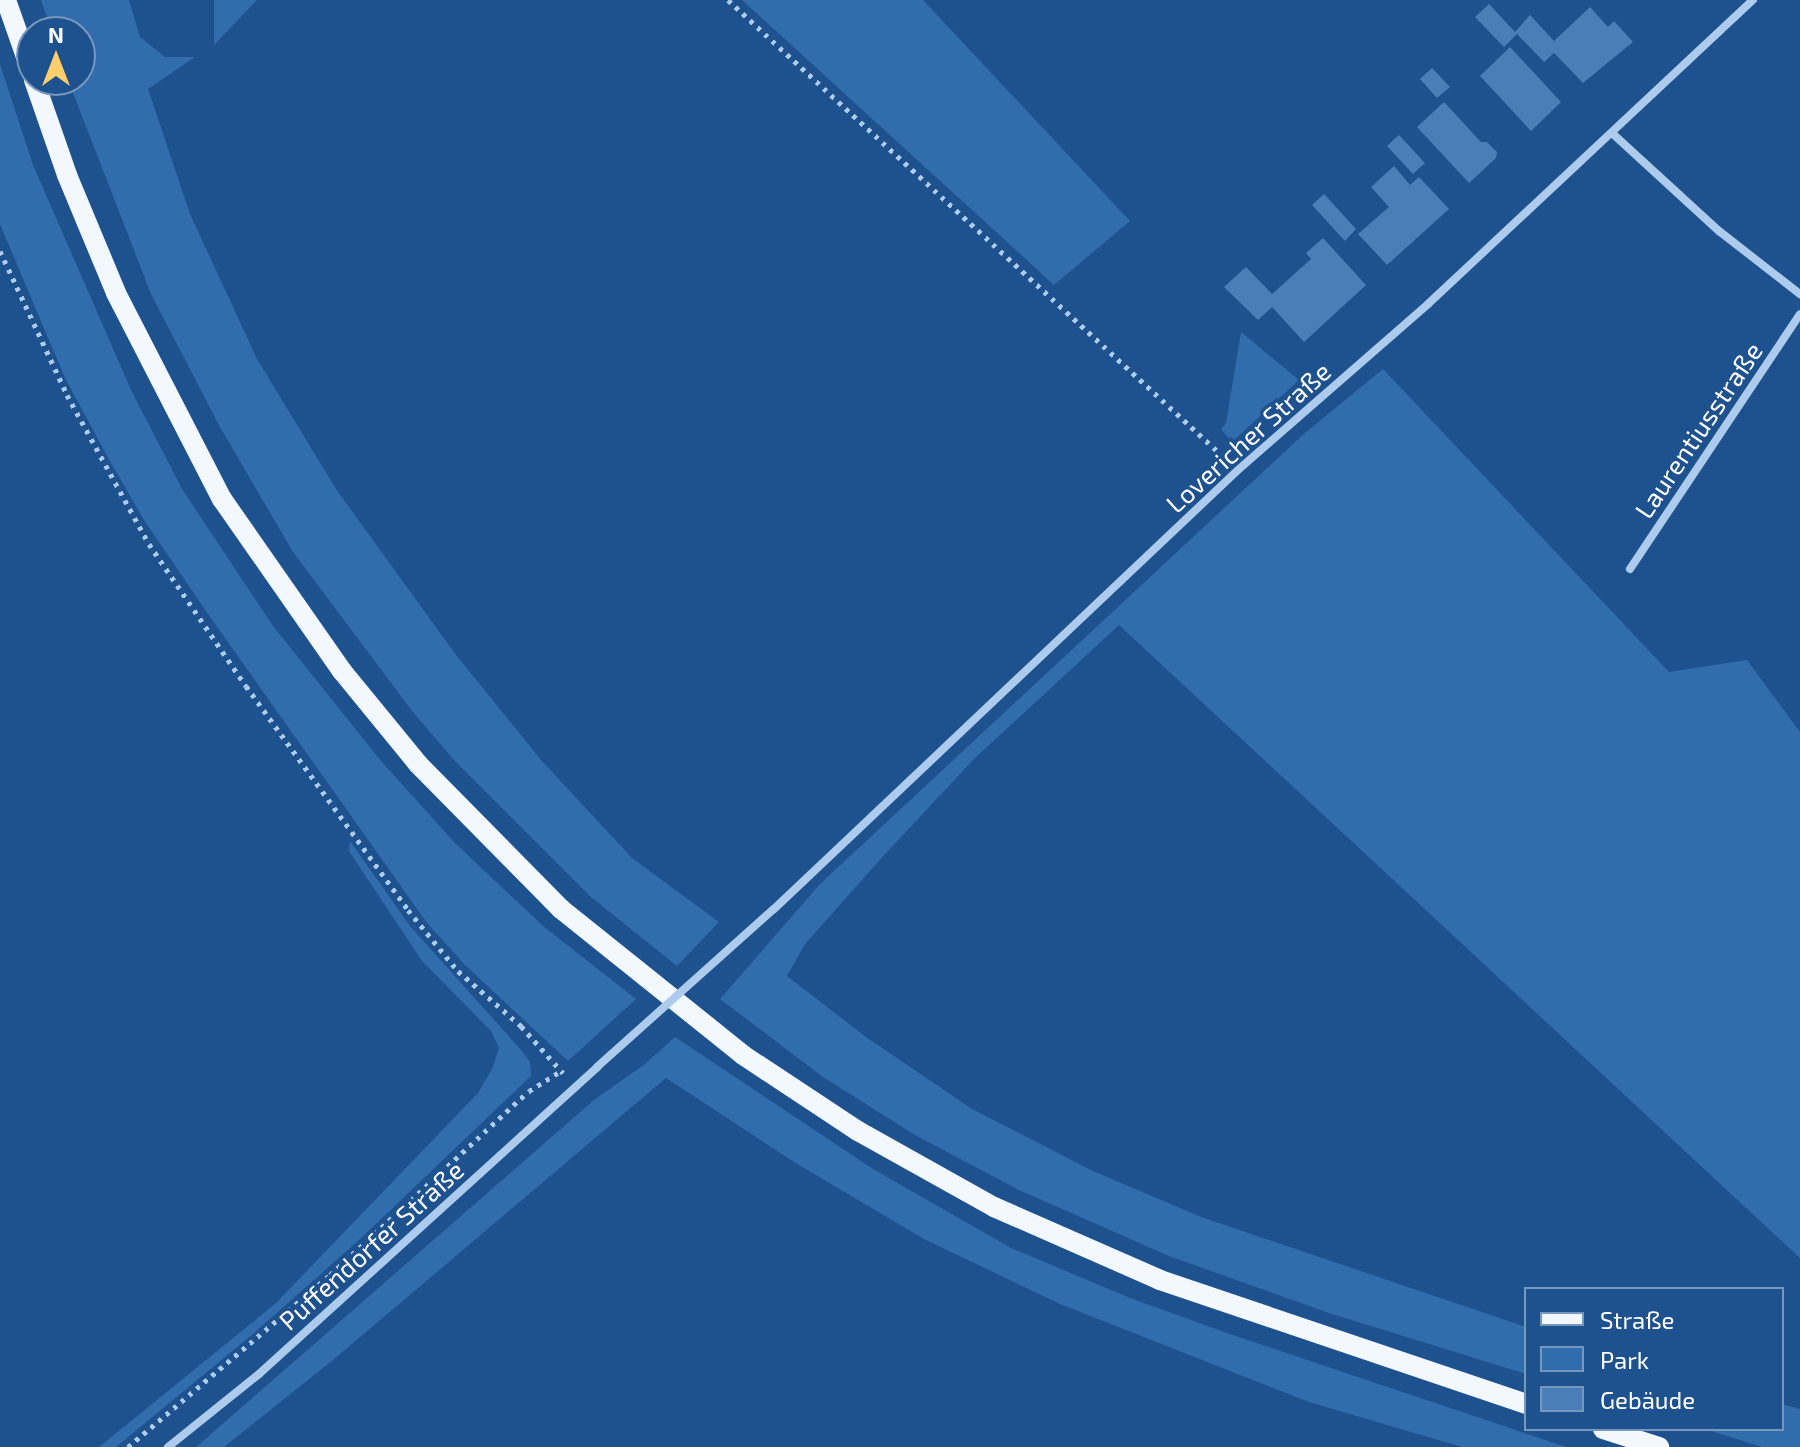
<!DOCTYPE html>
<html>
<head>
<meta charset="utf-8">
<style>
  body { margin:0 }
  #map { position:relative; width:1800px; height:1447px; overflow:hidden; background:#1e528f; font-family:"Exo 2",sans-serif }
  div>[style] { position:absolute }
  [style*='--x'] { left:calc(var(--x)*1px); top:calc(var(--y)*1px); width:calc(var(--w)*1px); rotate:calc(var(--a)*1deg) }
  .green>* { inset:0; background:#316cac }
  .building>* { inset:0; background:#4a7eb8 }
  .path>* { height:5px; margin-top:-2.5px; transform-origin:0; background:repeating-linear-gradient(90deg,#adcbed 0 4px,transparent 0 10px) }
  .street>* { height:8px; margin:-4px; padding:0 4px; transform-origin:4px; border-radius:4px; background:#adcbed }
  .primary>* { height:20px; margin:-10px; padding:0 10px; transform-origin:10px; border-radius:10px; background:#f3f8ff }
  .street-bridge>* { height:8px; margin:-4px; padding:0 4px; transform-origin:4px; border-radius:4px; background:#adcbed }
  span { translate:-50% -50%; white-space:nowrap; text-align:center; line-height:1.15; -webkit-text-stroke:7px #1e528f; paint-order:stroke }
  .street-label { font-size:26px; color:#fff }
  .legend { position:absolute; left:1524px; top:1287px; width:260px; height:144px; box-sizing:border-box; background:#1e528f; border:2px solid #7897bc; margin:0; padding:10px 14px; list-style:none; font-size:24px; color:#fff }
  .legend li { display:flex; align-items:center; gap:16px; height:40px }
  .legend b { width:40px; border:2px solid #7897bc }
  .north { position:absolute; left:16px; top:16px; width:80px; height:80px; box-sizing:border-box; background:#1e528f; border:2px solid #7897bc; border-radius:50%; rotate:0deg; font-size:22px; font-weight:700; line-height:32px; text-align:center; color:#fff }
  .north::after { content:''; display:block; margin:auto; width:28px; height:36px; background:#fccf6c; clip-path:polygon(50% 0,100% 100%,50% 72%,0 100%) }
</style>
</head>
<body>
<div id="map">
  <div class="green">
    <i style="clip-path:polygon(41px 0,129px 0,140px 37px,165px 57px,195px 57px,148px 89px,190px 214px,257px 359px,336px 489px,456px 655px,542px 761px,632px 858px,719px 922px,677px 966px,591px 897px,454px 760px,412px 711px,293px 552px,220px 427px,151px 294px,68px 80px,80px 80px,80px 32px,52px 32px)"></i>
    <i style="clip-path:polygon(214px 0,257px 0,214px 45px)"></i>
    <i style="clip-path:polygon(742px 0,923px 0,1130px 221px,1054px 285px)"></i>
    <i style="clip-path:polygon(0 64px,33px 165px,131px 390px,182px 489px,273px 626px,381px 761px,455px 843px,543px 926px,636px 999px,568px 1061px,465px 965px,427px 923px,208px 614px,144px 520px,106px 454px,65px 378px,0 224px)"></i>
    <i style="clip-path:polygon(1241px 332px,1299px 380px,1232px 442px,1221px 429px,1226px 423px)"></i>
    <i style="clip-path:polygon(1383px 369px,1669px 672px,1747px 660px,1800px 732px,1800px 1258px,1119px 625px,974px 759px,887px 852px,805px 944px,787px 976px,866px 1037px,972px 1109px,1093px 1171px,1201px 1217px,1526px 1327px,1526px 1374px,1329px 1313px,1169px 1256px,1019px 1190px,915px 1135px,823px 1077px,720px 999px,820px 884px,1306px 432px)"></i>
    <i style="clip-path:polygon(350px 841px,410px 926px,522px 1051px,530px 1062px,531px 1076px,359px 1240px,253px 1334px,116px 1447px,99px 1447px,275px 1304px,478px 1093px,493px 1067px,499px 1048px,491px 1031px,422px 961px,349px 851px)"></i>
    <i style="clip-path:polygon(675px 1037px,873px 1169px,1011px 1248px,1130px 1298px,1227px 1333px,1566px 1447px,1462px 1447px,1309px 1402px,1060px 1304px,924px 1239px,794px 1162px,666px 1078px,333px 1360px,224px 1447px,196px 1447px,594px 1100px,645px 1064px)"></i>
    <i style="clip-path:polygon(1782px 1404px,1800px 1409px,1800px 1447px,1762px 1447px,1705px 1429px,1782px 1429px)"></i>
  </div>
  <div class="building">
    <i style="clip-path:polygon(1489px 4px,1515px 32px,1530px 15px,1554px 41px,1590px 7px,1608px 27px,1614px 21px,1633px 42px,1583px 83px,1554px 53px,1544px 62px,1517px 34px,1504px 47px,1475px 17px)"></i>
    <i style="clip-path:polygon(1510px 47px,1561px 102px,1531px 131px,1480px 76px)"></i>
    <i style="clip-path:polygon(1432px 68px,1450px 87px,1437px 98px,1420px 79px)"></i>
    <i style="clip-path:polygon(1444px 102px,1481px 142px,1487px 142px,1497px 152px,1496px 158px,1469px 183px,1417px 127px)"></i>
    <i style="clip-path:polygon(1399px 135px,1425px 163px,1413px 174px,1387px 146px)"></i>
    <i style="clip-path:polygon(1394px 166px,1410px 185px,1419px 177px,1449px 209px,1387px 265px,1358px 234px,1389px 207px,1371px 187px)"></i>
    <i style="clip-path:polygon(1324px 194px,1356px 229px,1345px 241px,1312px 205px)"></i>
    <i style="clip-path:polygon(1323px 238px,1366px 285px,1304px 342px,1272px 307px,1258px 320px,1224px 287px,1246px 267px,1272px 294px,1311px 259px,1306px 253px)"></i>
  </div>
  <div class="path">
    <i style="--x:728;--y:0;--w:677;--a:42.67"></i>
    <i style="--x:0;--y:251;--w:159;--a:65"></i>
    <i style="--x:67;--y:395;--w:170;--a:61.2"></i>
    <i style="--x:149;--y:544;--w:172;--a:55.7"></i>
    <i style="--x:246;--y:686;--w:276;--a:54.1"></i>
    <i style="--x:408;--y:910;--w:79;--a:50.7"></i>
    <i style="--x:458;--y:971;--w:84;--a:41.1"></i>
    <i style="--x:521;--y:1026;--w:63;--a:48.2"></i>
    <i style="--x:128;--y:1447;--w:265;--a:-40.4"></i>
    <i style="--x:330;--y:1275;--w:271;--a:-42.8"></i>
    <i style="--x:529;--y:1091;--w:36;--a:-32"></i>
  </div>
  <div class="street">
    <i style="--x:1613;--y:134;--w:144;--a:42.5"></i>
    <i style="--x:1719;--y:231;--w:103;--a:37.9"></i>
    <i style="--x:1630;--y:569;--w:306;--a:-56.3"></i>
    <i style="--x:774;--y:909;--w:640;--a:-43.42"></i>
    <i style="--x:1239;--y:469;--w:251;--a:-41.1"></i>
    <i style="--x:1428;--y:304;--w:445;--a:-43.1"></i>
    <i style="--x:168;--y:1447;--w:117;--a:-38.7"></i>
    <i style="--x:259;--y:1374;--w:457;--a:-42.2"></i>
  </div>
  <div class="primary">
    <i style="--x:6;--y:0;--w:78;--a:70.6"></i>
    <i style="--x:34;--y:80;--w:101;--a:70.8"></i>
    <i style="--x:67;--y:175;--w:128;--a:67.4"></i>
    <i style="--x:116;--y:293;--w:232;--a:62.8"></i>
    <i style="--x:222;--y:499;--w:210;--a:55.1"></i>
    <i style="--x:342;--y:671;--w:120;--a:50.7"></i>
    <i style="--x:418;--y:764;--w:204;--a:45.4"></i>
    <i style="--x:561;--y:909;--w:233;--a:38.7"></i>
    <i style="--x:743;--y:1055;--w:138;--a:33.5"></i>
    <i style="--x:858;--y:1131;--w:156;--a:29.2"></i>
    <i style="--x:994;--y:1207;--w:181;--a:23.7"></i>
    <i style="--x:1160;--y:1280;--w:386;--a:18.7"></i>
    <i style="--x:1603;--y:1429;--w:59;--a:17.8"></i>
  </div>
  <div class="street-bridge">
    <i style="--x:597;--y:1067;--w:237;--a:-41.8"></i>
  </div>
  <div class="street-label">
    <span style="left:1698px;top:430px;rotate:-56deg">Laurentiusstraße</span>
    <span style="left:1248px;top:437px;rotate:-42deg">Lovericher Straße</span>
    <span style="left:371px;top:1245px;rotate:-42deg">Puffendorfer Straße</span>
  </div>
  <ul class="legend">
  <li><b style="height:10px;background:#f3f8ff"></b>Straße</li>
  <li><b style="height:22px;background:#316cac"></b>Park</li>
  <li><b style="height:22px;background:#4a7eb8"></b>Gebäude</li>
  </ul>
  <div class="north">N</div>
</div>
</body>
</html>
